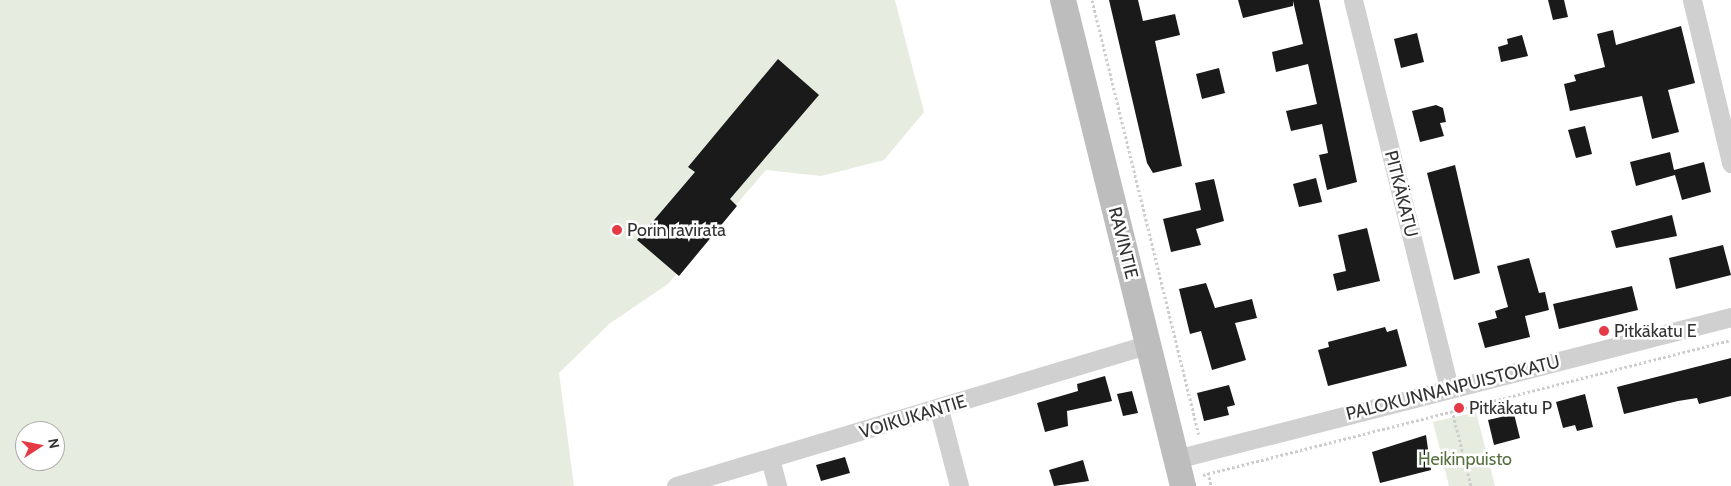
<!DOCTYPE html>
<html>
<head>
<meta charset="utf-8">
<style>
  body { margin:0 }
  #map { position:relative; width:1731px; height:486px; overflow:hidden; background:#fff; font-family:Cabin,sans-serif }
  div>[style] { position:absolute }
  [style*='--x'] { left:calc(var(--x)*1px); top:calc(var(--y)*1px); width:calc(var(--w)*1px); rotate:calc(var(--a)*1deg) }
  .green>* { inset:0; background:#e6ecdf }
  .building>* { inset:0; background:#1a1a1a }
  .path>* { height:3px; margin-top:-1.5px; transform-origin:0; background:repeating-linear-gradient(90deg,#cdcdcd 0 2.5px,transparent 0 5px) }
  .minor>* { height:19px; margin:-9.5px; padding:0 9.5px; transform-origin:9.5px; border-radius:9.5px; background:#d0d0d0 }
  .secondary>* { height:26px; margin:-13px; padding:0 13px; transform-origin:13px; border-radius:13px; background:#bdbdbd }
  .dots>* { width:14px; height:14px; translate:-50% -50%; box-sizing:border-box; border:2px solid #fff; border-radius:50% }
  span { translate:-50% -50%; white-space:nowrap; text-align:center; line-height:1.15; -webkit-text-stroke:5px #fff; paint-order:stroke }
  .street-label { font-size:18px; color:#333 }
  .poi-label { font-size:18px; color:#333 }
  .left { translate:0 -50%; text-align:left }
  .park-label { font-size:18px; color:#56703f }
  .north { position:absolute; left:15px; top:421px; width:50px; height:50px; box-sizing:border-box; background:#fff; border:1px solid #adadad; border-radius:50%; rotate:79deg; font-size:14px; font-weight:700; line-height:20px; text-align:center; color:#333 }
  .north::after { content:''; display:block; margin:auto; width:18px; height:22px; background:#e63946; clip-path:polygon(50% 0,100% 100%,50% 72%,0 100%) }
</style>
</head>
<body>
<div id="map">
  <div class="green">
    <i style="clip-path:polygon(evenodd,0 0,895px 0,924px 112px,884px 160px,821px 176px,766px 170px,668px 284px,609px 324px,559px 373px,574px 486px,0 486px,0 0,25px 431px,55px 431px,55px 461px,25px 461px,25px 431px)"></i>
    <i style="clip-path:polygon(1476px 412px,1495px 486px,1449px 486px,1433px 422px)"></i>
  </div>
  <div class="building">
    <i style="clip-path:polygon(1109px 0,1138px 0,1143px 21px,1175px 14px,1180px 35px,1155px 41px,1182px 166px,1153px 173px,1147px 163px)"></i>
    <i style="clip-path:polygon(1238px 0,1319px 0,1357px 182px,1327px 190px,1319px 155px,1328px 153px,1322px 124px,1291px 131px,1286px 111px,1317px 104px,1308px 64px,1276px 72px,1272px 52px,1303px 44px,1293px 1px,1293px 6px,1243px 18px)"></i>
    <i style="clip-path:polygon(1548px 0,1564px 0,1568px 17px,1553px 20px)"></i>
    <i style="clip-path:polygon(1681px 26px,1695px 83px,1668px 90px,1679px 132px,1652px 139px,1642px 96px,1570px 111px,1564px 84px,1576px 81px,1574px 75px,1605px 67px,1597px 34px,1613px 30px,1616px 45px)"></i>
    <i style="clip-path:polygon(1417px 33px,1424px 62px,1401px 68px,1394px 39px)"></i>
    <i style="clip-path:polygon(1522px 35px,1528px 56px,1501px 62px,1498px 47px,1508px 44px,1507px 39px)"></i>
    <i style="clip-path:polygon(778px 59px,819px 95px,730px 199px,737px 206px,679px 276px,637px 240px,695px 172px,688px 167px)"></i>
    <i style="clip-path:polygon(1219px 68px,1225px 93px,1202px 99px,1196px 74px)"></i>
    <i style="clip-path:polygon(1436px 105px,1443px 108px,1446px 122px,1440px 123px,1444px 136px,1420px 142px,1412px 111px)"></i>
    <i style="clip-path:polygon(1585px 126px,1592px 154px,1576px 158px,1568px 130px)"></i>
    <i style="clip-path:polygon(1670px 152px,1674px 170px,1704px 162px,1711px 192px,1682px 200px,1675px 175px,1636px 186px,1630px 162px)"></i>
    <i style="clip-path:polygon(1455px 165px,1480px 273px,1454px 280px,1427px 173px)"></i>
    <i style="clip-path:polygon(1316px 178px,1322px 202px,1299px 207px,1293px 184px)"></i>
    <i style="clip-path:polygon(1214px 179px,1224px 221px,1196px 229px,1201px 245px,1171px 252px,1163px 219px,1201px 210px,1195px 183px)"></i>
    <i style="clip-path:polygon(1672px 215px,1677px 236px,1616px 248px,1611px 231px)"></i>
    <i style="clip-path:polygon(1367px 228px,1380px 281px,1337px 291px,1333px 274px,1346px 271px,1338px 235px)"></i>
    <i style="clip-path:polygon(1723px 245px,1731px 275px,1676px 289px,1669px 258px)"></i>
    <i style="clip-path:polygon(1529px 258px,1539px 293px,1545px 292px,1549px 310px,1525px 316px,1530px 337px,1485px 348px,1478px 323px,1497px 318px,1495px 311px,1508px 307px,1497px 266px)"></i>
    <i style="clip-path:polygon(1206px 283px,1215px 308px,1252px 299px,1257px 318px,1235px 323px,1246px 360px,1212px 370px,1201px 331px,1190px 334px,1179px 289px)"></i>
    <i style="clip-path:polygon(1632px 286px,1638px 310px,1559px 329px,1553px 304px)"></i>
    <i style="clip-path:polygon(1385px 327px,1387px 332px,1397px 329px,1407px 366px,1328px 386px,1318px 350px,1329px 347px,1328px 342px)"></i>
    <i style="clip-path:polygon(1731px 358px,1731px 396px,1699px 404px,1697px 398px,1678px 401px,1624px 414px,1617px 387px)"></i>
    <i style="clip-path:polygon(1105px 376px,1112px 401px,1067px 411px,1068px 426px,1045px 432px,1037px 403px,1078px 391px,1077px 384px)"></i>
    <i style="clip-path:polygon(1229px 385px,1235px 405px,1227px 407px,1229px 415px,1204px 421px,1197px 393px)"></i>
    <i style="clip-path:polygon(1132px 391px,1138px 413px,1123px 416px,1117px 394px)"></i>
    <i style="clip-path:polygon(1585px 394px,1593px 427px,1577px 431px,1575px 425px,1563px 428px,1556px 402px)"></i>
    <i style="clip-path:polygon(1514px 414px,1520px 438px,1494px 445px,1488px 420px)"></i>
    <i style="clip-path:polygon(1426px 435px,1431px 470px,1380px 483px,1372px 452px)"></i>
    <i style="clip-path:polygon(845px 457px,850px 473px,821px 481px,816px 465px)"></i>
    <i style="clip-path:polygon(1083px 460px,1089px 481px,1054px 486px,1049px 470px)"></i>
  </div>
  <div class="path">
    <i style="--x:1092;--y:0;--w:447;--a:76.2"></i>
    <i style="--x:1452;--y:410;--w:78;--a:76"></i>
    <i style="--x:1208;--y:472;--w:14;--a:78"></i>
    <i style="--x:1203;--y:475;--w:545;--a:-14.34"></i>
  </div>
  <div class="minor">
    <i style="--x:1353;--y:0;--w:400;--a:76.1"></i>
    <i style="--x:1692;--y:0;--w:168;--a:76.5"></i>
    <i style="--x:939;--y:409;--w:80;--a:75.4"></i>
    <i style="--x:770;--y:459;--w:28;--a:75"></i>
    <i style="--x:1176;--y:459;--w:573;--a:-14.35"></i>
    <i style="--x:676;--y:486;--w:493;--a:-16.7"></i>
  </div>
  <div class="secondary">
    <i style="--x:1063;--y:0;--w:501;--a:76.13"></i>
  </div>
  <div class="dots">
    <i style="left:617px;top:230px;background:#e63946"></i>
    <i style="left:1604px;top:331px;background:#e63946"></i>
    <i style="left:1459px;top:408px;background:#e63946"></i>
  </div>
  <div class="street-label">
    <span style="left:1401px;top:194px;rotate:76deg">PITKÄKATU</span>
    <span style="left:1123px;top:243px;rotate:76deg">RAVINTIE</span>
    <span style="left:1453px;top:388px;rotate:-14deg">PALOKUNNANPUISTOKATU</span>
    <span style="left:913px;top:417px;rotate:-17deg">VOIKUKANTIE</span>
  </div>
  <div class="poi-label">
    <span class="left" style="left:627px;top:230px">Porin ravirata</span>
    <span class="left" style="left:1614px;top:331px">Pitkäkatu E</span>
    <span class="left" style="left:1469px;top:408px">Pitkäkatu P</span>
  </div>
  <div class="park-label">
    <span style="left:1465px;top:459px">Heikinpuisto</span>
  </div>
  <div class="north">N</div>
</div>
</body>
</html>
